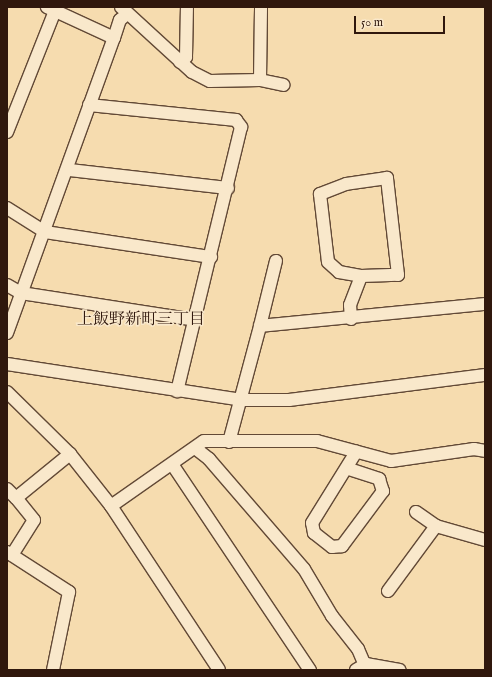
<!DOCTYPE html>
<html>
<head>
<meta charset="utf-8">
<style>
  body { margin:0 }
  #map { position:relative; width:492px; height:677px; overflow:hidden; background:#f6dcaf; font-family:"IM FELL English","Noto Serif JP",serif }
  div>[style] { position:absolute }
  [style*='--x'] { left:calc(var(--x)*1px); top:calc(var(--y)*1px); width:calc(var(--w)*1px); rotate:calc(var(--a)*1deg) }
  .roads { filter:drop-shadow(1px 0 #624936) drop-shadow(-1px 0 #624936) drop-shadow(0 1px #624936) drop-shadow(0 -1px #624936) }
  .minor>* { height:12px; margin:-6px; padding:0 6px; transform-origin:6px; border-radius:6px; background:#f9e8cb }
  span { translate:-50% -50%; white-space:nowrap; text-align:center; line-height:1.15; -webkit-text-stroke:3px #f9e8cb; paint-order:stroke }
  .neighbourhood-label { font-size:16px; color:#30180d }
  .frame { position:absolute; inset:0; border:8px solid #30180d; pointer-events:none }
  .scale { position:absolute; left:354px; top:16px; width:91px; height:18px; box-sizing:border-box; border:2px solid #30180d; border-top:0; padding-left:5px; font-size:12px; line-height:14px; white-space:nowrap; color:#30180d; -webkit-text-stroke:3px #f9e8cb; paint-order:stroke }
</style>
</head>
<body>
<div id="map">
  <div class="roads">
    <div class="minor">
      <i style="--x:121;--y:7;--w:96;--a:42.5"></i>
      <i style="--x:192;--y:72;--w:20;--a:27"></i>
      <i style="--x:210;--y:81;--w:50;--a:-1.1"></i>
      <i style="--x:260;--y:80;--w:24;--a:12"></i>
      <i style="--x:114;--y:38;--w:19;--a:-72"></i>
      <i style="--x:120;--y:20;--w:9;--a:-41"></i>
      <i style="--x:180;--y:62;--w:8;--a:-40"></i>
      <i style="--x:186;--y:57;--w:50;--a:-88.9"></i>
      <i style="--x:260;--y:80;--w:73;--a:-89.2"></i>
      <i style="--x:89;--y:105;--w:148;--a:5.8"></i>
      <i style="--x:236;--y:120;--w:9;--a:54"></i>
      <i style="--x:241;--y:127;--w:272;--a:103.6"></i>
      <i style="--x:7;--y:132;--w:130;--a:-68.4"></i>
      <i style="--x:69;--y:170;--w:160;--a:6.5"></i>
      <i style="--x:7;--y:208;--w:45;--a:32.3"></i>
      <i style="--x:45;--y:232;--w:168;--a:8.6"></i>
      <i style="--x:7;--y:285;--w:16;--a:30"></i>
      <i style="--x:21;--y:293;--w:176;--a:8.8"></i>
      <i style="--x:351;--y:319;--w:14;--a:-94"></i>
      <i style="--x:350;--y:305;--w:31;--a:-69"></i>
      <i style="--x:361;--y:276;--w:37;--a:-2"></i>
      <i style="--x:398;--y:275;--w:98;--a:-96.5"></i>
      <i style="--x:387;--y:178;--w:41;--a:171.7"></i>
      <i style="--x:346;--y:184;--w:28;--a:159"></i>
      <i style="--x:320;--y:194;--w:68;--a:83.3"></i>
      <i style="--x:328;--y:262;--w:15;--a:42"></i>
      <i style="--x:339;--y:272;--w:22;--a:10"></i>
      <i style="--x:260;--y:326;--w:67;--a:-76.2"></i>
      <i style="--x:7;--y:333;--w:314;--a:-70.1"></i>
      <i style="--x:114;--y:38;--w:74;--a:-155.2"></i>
      <i style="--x:7;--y:364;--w:239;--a:8.7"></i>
      <i style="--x:243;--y:400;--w:46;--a:0"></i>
      <i style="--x:289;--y:400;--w:198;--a:-7.3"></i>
      <i style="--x:7;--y:392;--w:88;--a:44.5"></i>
      <i style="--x:70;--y:454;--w:66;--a:51.7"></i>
      <i style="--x:111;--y:506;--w:196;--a:56.6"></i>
      <i style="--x:229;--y:442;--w:120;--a:-75"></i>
      <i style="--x:260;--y:326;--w:226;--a:-5.6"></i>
      <i style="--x:195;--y:448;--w:18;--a:38"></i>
      <i style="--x:209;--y:459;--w:145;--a:49.2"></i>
      <i style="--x:304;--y:569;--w:55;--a:59.2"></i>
      <i style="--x:332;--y:616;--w:42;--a:51.8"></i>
      <i style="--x:358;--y:649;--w:23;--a:67"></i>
      <i style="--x:172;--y:464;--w:248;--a:56.2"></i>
      <i style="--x:349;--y:469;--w:32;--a:18"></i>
      <i style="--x:379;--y:479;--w:13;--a:72"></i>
      <i style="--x:383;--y:491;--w:69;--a:126.7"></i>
      <i style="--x:342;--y:546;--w:10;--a:174"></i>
      <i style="--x:332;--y:547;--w:23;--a:-142"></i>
      <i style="--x:314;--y:533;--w:10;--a:-101"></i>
      <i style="--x:312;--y:523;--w:84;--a:-58.2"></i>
      <i style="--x:7;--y:489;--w:13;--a:45"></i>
      <i style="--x:16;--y:498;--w:70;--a:-39.2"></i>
      <i style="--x:111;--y:506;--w:113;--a:-35"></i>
      <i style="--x:204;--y:441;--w:113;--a:0"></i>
      <i style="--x:317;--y:441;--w:77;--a:15.1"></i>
      <i style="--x:391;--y:461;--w:84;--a:-8.2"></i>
      <i style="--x:474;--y:449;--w:11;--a:10"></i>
      <i style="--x:416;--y:512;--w:24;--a:35"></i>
      <i style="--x:436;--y:526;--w:51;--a:15.9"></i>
      <i style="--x:7;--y:552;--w:74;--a:32.8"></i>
      <i style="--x:69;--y:592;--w:80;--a:101.6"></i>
      <i style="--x:12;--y:555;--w:41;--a:-57.8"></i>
      <i style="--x:34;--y:520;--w:28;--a:-129"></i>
      <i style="--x:388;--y:591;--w:81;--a:-53.6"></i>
      <i style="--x:356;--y:670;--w:12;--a:-31"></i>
      <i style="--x:366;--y:664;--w:34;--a:10"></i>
    </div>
  </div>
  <div class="neighbourhood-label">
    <span style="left:141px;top:320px">上飯野新町三丁目</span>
  </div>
  <div class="frame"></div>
  <div class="scale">50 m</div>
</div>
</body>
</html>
